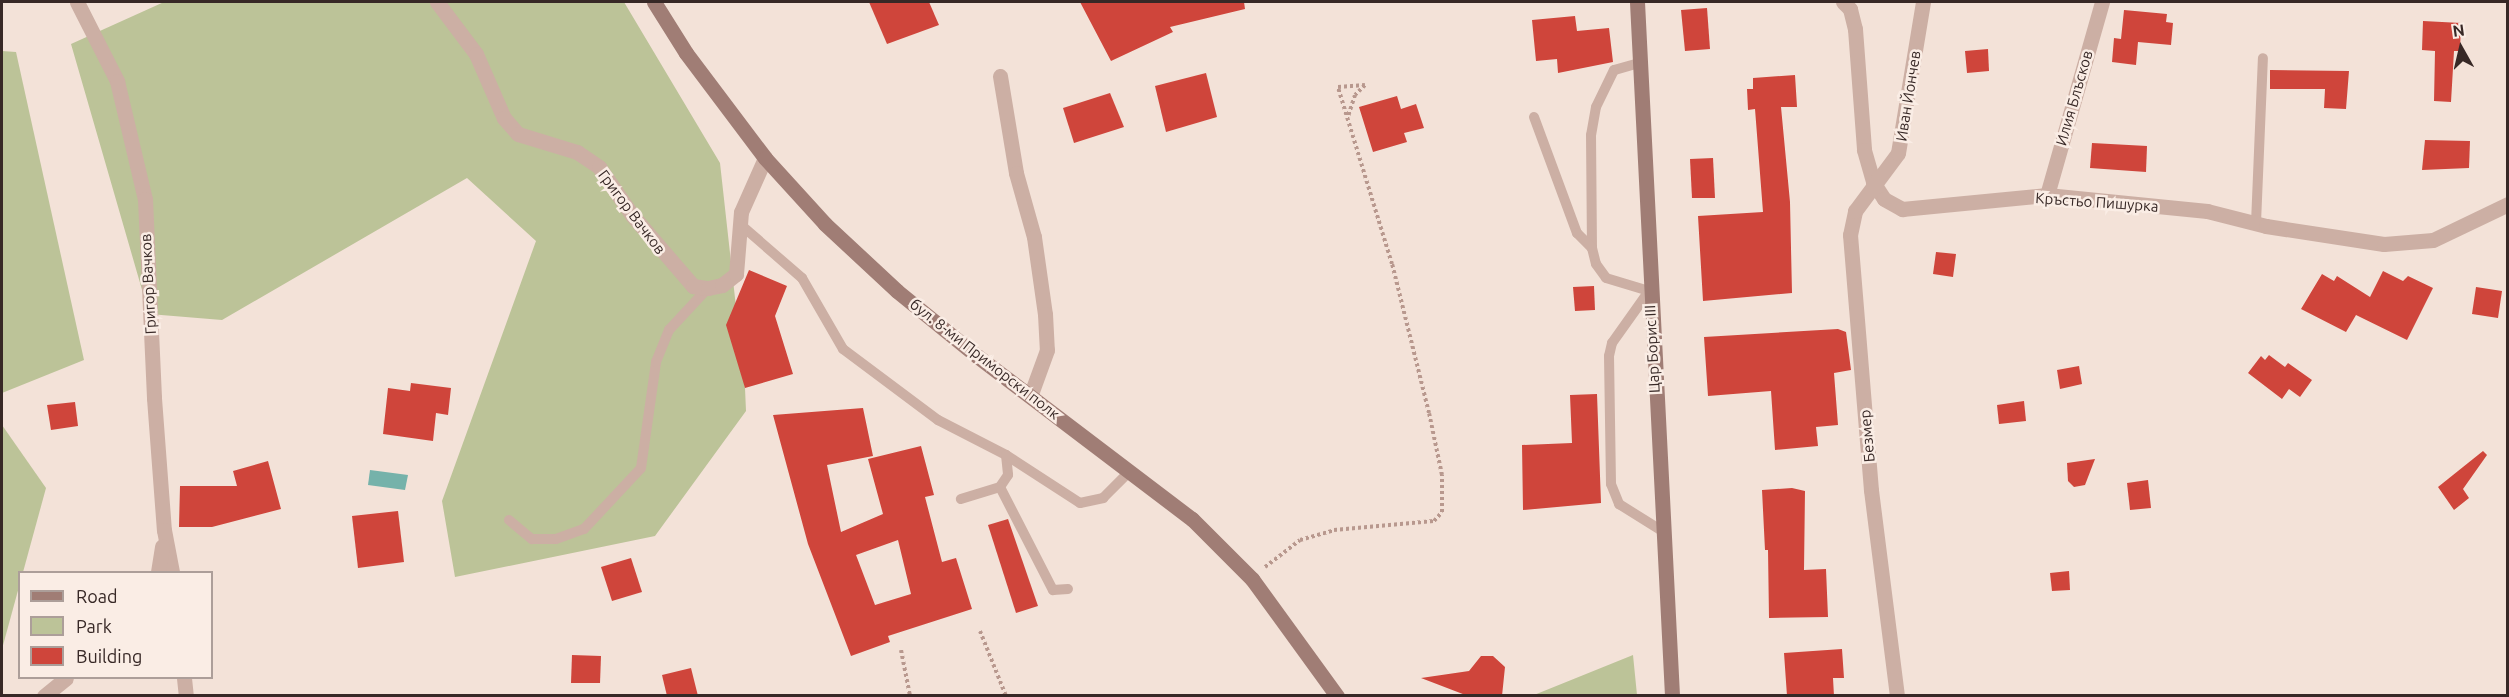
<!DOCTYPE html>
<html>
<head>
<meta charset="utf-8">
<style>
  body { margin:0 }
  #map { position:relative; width:2509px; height:697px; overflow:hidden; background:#f3e2d8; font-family:Ubuntu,sans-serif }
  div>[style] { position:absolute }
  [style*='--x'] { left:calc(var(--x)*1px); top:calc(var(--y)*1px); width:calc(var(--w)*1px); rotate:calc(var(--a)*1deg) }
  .green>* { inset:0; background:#bcc398 }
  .water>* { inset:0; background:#75b2aa }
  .building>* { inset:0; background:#cf453b }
  .path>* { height:4px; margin-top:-2px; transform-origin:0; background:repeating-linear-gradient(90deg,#b8988e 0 3px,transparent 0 6px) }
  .lane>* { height:10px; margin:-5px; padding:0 5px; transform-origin:5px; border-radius:5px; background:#ccafa4 }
  .street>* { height:15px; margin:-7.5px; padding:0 7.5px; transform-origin:7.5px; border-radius:7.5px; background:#ccafa4 }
  .secondary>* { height:15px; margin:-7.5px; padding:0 7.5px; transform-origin:7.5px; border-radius:7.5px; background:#a07d75 }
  span { translate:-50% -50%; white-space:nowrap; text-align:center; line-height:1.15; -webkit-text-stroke:5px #faede5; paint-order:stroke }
  .street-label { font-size:15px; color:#372826 }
  .frame { position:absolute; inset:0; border:3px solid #372826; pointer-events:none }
  .legend { position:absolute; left:18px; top:571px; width:195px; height:108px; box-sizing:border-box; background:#faede5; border:2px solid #ac9e99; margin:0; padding:8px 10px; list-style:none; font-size:18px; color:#372826 }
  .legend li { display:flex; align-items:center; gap:12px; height:30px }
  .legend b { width:30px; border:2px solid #ac9e99 }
  .north { position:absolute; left:2431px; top:18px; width:60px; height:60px; -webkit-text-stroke:4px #faede5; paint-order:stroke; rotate:352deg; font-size:16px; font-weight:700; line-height:24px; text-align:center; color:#372826 }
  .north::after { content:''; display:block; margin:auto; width:21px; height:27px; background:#372826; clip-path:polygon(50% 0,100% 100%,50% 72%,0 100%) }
</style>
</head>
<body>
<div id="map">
  <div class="green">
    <i style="clip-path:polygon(164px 2px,624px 2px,720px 163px,745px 388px,746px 411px,655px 536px,455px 577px,442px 501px,536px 241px,467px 178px,222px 320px,149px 314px,71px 44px)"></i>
    <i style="clip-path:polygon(2px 51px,16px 52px,84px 360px,2px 393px)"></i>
    <i style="clip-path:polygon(2px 425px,46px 488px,2px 649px)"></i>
    <i style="clip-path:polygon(1633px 655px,1637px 695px,1533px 695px,1534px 695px)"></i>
  </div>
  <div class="water">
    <i style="clip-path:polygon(370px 470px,408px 475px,405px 490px,368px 485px)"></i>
  </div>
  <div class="building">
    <i style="clip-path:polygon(869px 2px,929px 2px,939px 25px,887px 44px)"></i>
    <i style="clip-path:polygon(1080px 2px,1244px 2px,1245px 9px,1170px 27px,1173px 32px,1111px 61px)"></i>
    <i style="clip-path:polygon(1707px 8px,1710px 49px,1685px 51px,1681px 10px)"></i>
    <i style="clip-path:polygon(2124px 10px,2167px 14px,2166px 22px,2173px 23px,2171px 45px,2138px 42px,2136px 65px,2112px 62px,2114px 38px,2121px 39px)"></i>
    <i style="clip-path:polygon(1575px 16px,1577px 31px,1609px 28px,1613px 62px,1558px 73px,1557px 59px,1536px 61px,1532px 20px)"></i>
    <i style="clip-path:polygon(2423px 21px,2461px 23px,2460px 51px,2454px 51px,2451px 102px,2434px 101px,2435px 51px,2422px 50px)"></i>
    <i style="clip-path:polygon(1988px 49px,1989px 71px,1967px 73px,1965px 51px)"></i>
    <i style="clip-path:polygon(2270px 70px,2349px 71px,2346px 109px,2324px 108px,2325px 89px,2270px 89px)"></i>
    <i style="clip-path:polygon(1206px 73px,1217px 117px,1166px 132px,1155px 86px)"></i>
    <i style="clip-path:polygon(1795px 75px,1797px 107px,1781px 107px,1790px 202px,1792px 293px,1703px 301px,1698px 216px,1763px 212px,1755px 109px,1748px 110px,1747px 89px,1753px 89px,1753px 78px)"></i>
    <i style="clip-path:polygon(1110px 93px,1124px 127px,1074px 143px,1063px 108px)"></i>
    <i style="clip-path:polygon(1397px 96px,1401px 109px,1416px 104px,1424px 128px,1404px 133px,1407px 142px,1373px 152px,1359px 107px)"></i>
    <i style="clip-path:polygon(2425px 140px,2470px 141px,2469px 168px,2422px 170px)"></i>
    <i style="clip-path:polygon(2092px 143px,2147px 146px,2146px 172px,2090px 168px)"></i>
    <i style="clip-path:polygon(1713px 158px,1715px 198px,1692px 198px,1690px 159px)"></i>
    <i style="clip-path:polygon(1936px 252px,1956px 254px,1953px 277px,1933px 274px)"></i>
    <i style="clip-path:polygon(749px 270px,787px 286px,775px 316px,793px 374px,745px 388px,726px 325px)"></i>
    <i style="clip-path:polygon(2383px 271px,2403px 281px,2408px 276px,2433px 288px,2407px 340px,2356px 315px,2346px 332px,2301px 309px,2322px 274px,2334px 281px,2337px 276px,2370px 297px)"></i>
    <i style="clip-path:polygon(1594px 286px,1595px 310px,1575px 311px,1573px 287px)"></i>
    <i style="clip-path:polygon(2476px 287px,2502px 291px,2498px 318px,2472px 314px)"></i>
    <i style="clip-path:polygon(1838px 329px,1846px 332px,1851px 370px,1834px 373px,1838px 425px,1816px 427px,1818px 446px,1775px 450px,1771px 391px,1708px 396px,1704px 337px)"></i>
    <i style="clip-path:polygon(2269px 355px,2285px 367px,2288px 363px,2312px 380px,2300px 397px,2289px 389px,2282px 399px,2248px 373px,2261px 356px,2265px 360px)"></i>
    <i style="clip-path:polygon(2079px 366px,2082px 384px,2060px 389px,2057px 370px)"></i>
    <i style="clip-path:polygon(411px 383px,451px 388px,448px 415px,436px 413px,433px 441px,383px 434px,388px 388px,410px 391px)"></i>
    <i style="clip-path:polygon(1597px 394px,1601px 503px,1523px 510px,1522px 445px,1572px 443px,1570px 395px)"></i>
    <i style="clip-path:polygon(2024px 401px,2026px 421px,1999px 424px,1997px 405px)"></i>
    <i style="clip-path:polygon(75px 402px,78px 426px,51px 430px,47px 405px)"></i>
    <i style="clip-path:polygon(evenodd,863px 408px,873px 456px,827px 465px,841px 532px,883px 514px,868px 459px,921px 446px,934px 495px,925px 497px,942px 562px,956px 558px,972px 609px,888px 636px,890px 642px,851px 656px,808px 544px,773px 415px,863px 408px,898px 540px,911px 594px,875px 605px,856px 555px,898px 540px)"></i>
    <i style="clip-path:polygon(2483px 451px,2487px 455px,2463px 489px,2469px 498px,2454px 510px,2438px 487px)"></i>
    <i style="clip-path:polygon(2095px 459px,2085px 485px,2074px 487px,2068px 481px,2067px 463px)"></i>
    <i style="clip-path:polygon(268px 461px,281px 509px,212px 527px,179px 527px,180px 486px,237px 486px,233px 471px)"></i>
    <i style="clip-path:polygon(2148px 480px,2151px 508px,2130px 510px,2127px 483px)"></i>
    <i style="clip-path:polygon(1792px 488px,1805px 491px,1804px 570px,1826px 569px,1828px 617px,1769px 618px,1768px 550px,1765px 550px,1762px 490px)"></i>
    <i style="clip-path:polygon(398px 511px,404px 562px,358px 568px,352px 516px)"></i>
    <i style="clip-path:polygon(1008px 519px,1038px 606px,1016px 613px,988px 525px)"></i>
    <i style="clip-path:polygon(631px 558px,642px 592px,612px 601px,601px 567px)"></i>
    <i style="clip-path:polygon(2069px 571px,2070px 590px,2052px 591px,2050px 573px)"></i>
    <i style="clip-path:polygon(1842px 649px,1844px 678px,1833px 678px,1834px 696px,1787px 696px,1784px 653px)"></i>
    <i style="clip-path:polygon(572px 655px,601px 656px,600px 683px,571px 683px)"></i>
    <i style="clip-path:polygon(1481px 656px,1493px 656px,1505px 667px,1502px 696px,1468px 696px,1421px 678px,1469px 671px)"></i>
    <i style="clip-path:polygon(691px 668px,698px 696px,667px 696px,662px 675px)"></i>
  </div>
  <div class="path">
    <i style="--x:1265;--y:567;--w:44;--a:-37.6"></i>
    <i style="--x:1300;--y:540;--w:35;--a:-16"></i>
    <i style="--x:1334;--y:530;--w:100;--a:-5.1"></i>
    <i style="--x:1434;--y:521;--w:12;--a:-48"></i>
    <i style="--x:1442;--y:512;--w:37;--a:-90"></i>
    <i style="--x:1442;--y:475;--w:63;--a:-101.8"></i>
    <i style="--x:1429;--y:413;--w:154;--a:-103.9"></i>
    <i style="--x:1392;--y:264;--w:185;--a:-107"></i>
    <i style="--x:1338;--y:87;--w:27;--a:-4"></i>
    <i style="--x:1365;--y:85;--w:14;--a:135"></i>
    <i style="--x:1355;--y:95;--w:23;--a:108"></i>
    <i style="--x:980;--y:631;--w:70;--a:68.2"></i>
    <i style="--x:901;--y:650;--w:47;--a:78.9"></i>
  </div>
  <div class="lane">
    <i style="--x:1639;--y:63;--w:26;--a:164"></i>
    <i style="--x:1614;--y:70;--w:41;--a:115.9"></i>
    <i style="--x:1596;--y:107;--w:28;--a:100"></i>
    <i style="--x:1591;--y:135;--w:113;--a:89.5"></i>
    <i style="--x:1592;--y:248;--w:16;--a:76"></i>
    <i style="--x:1596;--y:264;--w:17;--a:54"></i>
    <i style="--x:1606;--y:278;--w:45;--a:16.8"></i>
    <i style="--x:1649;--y:291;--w:64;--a:125.4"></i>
    <i style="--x:1612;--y:343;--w:13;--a:103"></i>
    <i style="--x:1609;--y:356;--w:128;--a:89.1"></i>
    <i style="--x:1611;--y:484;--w:22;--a:68"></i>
    <i style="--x:1619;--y:504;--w:51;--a:32.1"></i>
    <i style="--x:1534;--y:117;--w:124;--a:69.7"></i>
    <i style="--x:1577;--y:233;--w:21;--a:45"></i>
    <i style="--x:2256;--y:223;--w:165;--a:-87.6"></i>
    <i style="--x:741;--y:225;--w:81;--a:41"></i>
    <i style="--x:802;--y:278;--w:82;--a:60"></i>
    <i style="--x:843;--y:349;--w:119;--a:36.8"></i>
    <i style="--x:938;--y:420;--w:76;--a:27.2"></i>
    <i style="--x:1006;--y:455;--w:20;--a:84"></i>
    <i style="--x:1008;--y:475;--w:14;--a:124"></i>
    <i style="--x:1000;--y:487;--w:41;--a:162.9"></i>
    <i style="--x:1006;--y:455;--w:88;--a:33"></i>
    <i style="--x:1080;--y:503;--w:24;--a:-12"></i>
    <i style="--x:1103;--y:498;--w:38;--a:-45"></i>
    <i style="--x:1000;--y:487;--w:116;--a:62.8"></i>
    <i style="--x:1053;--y:590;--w:15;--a:-4"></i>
    <i style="--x:509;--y:520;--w:30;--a:40"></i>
    <i style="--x:532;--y:539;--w:24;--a:0"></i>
    <i style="--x:556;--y:539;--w:30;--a:-20"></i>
    <i style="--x:584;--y:529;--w:83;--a:-46.9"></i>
    <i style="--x:641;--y:468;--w:107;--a:-81.9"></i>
    <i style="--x:656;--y:362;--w:35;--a:-68"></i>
    <i style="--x:669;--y:330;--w:57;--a:-47.1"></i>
  </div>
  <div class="street">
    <i style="--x:77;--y:2;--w:89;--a:63.1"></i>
    <i style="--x:117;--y:81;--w:121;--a:76.7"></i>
    <i style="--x:145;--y:199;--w:199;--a:87.4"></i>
    <i style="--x:154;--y:398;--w:132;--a:85.7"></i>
    <i style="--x:164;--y:530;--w:43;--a:79.2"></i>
    <i style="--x:437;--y:2;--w:65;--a:53.1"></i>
    <i style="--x:476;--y:54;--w:70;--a:66.4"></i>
    <i style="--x:504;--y:118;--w:21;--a:49"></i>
    <i style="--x:518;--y:134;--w:62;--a:17"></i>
    <i style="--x:577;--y:152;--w:27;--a:34"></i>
    <i style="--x:599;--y:167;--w:58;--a:55.5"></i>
    <i style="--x:632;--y:215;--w:94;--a:49.3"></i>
    <i style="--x:693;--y:286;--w:15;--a:8"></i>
    <i style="--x:708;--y:288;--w:14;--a:-12"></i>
    <i style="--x:722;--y:285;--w:18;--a:-38"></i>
    <i style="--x:736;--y:274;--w:62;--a:-85.4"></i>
    <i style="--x:741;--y:212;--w:59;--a:-66"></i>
    <i style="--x:1843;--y:2;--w:10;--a:45"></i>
    <i style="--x:1850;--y:9;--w:21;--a:76"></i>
    <i style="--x:1855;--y:29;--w:121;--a:85.7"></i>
    <i style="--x:1864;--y:150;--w:33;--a:74"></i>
    <i style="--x:1873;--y:182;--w:20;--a:57"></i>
    <i style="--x:1884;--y:199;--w:21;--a:29"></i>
    <i style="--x:1902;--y:209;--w:146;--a:-5.5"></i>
    <i style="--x:2047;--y:195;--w:161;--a:5.7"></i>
    <i style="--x:2207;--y:211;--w:61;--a:14.3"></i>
    <i style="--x:2266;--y:226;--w:119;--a:8.7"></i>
    <i style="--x:2384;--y:244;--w:49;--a:-4.7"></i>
    <i style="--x:2433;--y:240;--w:83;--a:-25.6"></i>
    <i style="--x:1000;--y:76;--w:98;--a:80.6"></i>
    <i style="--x:1016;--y:173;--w:66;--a:74.3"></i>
    <i style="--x:1034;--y:237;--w:78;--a:81.9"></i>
    <i style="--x:1045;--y:314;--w:36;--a:87"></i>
    <i style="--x:1047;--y:350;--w:47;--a:110"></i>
    <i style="--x:2047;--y:195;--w:201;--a:-74.1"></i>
    <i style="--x:158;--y:572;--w:26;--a:-81"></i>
    <i style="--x:184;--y:678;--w:18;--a:84"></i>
    <i style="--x:44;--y:696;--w:28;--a:-39"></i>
    <i style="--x:1897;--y:696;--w:208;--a:-97.2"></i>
    <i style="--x:1871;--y:490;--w:256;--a:-94.7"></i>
    <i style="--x:1850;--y:235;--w:25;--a:-78"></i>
    <i style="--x:1855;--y:211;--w:72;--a:-53.4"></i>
    <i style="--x:1898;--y:153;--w:153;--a:-80.6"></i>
  </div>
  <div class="secondary">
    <i style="--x:654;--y:2;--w:60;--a:57.9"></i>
    <i style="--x:686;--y:53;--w:131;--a:53"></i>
    <i style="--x:765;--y:158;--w:89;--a:47.7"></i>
    <i style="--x:825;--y:224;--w:98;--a:42.9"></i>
    <i style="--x:897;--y:291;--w:103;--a:39.1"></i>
    <i style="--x:977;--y:356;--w:270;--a:37.2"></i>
    <i style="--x:1192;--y:519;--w:85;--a:45"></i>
    <i style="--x:1252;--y:579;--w:145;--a:54"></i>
    <i style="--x:1637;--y:2;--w:695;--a:87.11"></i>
  </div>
  <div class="street-label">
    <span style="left:1908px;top:96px;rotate:-81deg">Иван Йончев</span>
    <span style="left:2074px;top:98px;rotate:-74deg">Илия Блъсков</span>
    <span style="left:2097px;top:202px;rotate:4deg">Кръстьо Пишурка</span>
    <span style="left:632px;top:212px;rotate:53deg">Григор Вачков</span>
    <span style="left:148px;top:284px;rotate:-93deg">Григор Вачков</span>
    <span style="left:1652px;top:349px;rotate:-93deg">Цар Борис III</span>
    <span style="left:985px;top:359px;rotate:38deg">бул. 8-ми Приморски полк</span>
    <span style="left:1867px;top:436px;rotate:-95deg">Безмер</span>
  </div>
  <div class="frame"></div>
  <ul class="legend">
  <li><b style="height:8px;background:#a07d75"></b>Road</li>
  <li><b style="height:16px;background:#bcc398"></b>Park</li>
  <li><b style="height:16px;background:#cf453b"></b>Building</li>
  </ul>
  <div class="north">N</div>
</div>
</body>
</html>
